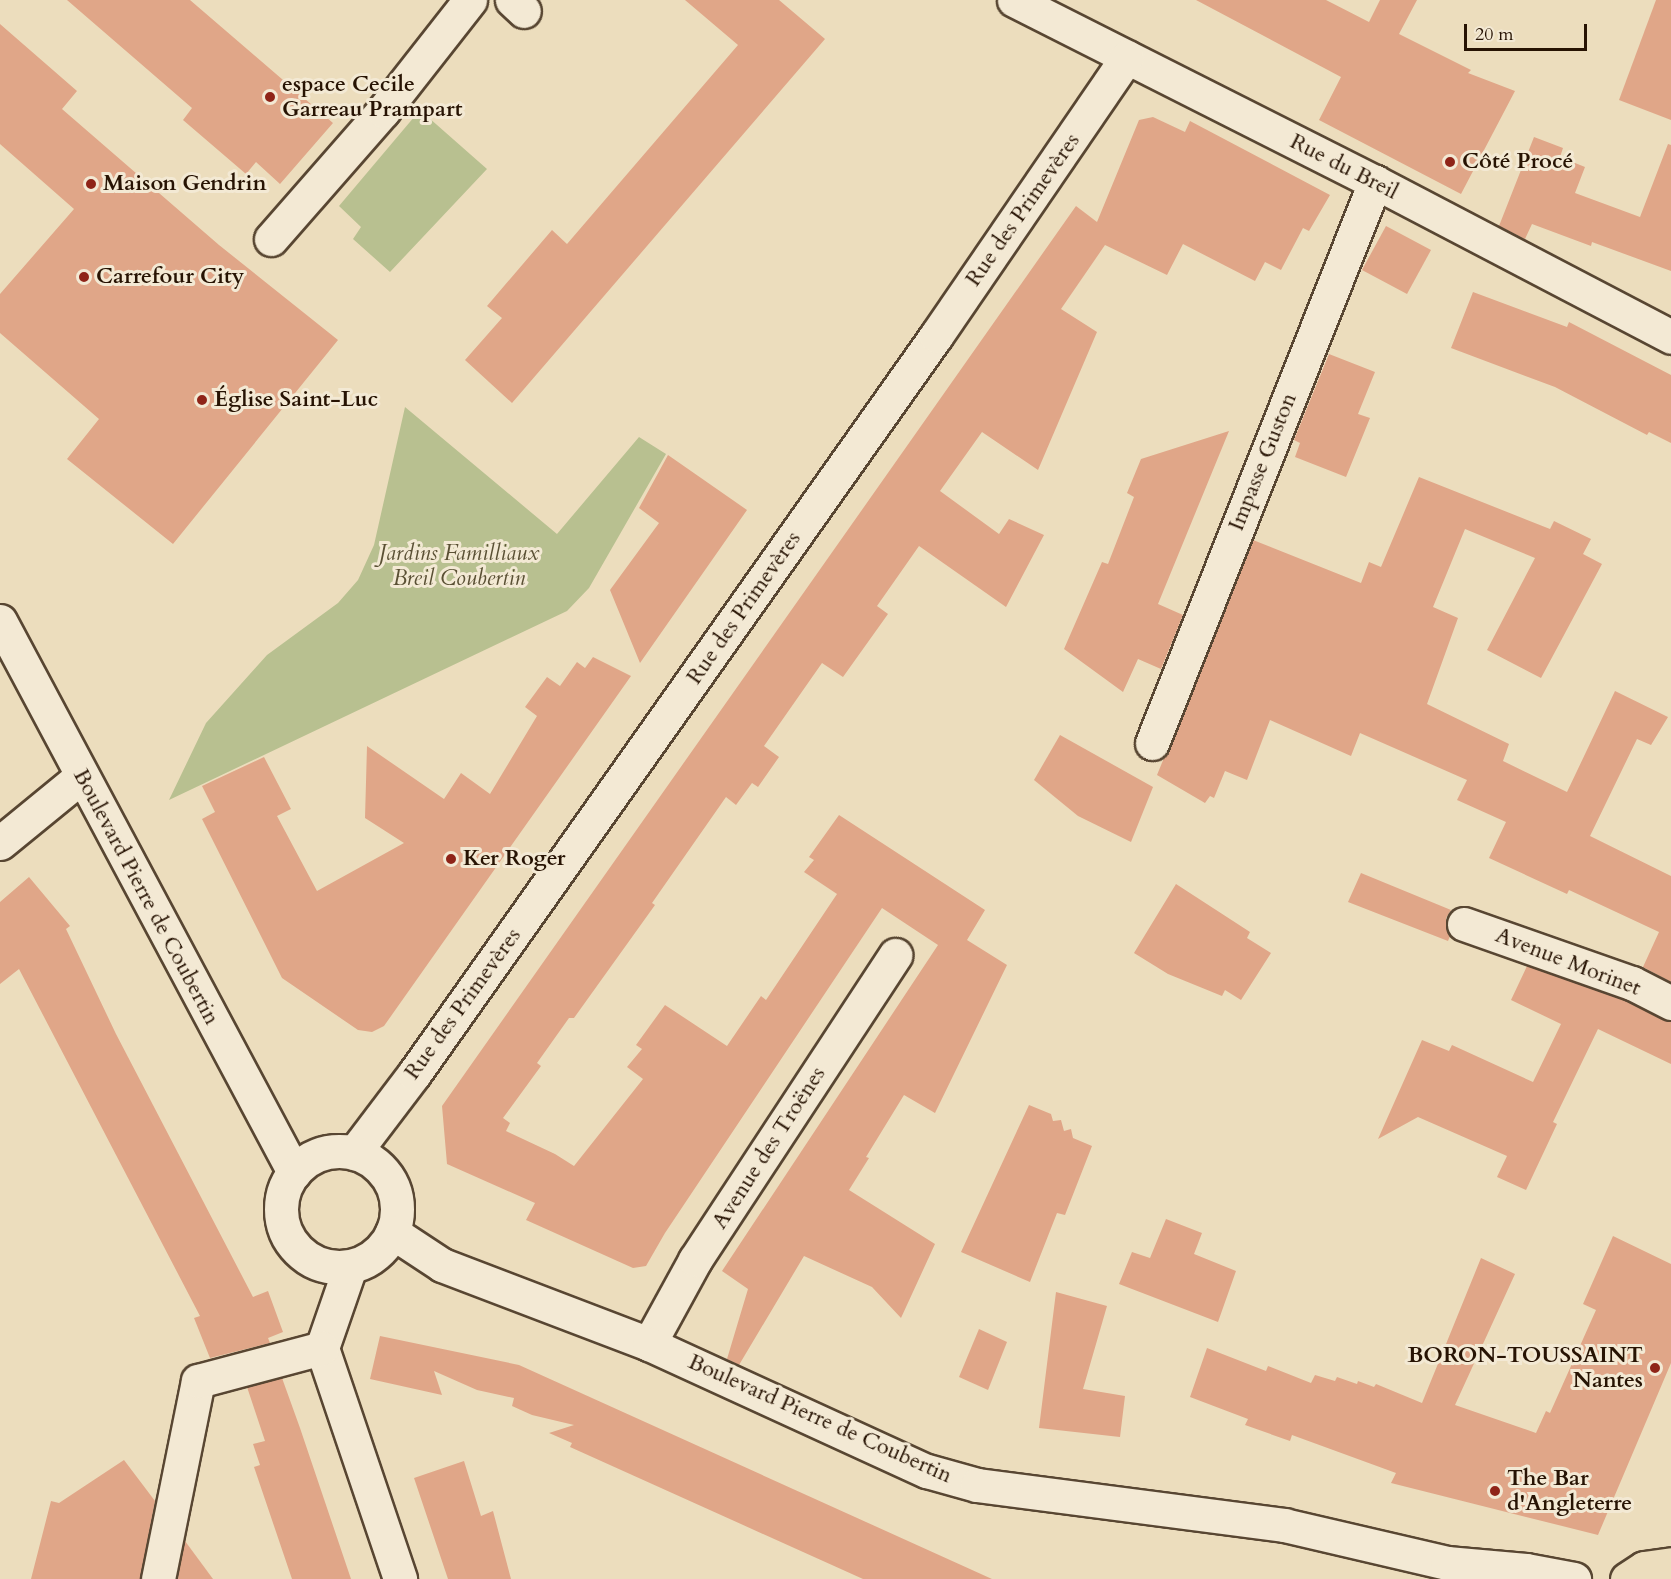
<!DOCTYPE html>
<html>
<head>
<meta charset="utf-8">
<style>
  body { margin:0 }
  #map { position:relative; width:1671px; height:1579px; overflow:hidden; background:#ecddbd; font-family:Cardo,serif }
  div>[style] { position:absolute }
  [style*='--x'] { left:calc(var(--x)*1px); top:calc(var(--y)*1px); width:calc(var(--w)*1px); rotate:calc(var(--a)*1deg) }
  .green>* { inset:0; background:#b8c090 }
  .building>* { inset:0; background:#e0a688 }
  .roads { filter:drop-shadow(2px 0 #584632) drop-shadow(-2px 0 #584632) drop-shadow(0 2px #584632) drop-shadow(0 -2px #584632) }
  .minor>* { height:33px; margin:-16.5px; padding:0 16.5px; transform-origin:16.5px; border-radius:16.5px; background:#f3e9d4 }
  .tertiary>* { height:33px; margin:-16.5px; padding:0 16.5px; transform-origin:16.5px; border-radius:16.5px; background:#f3e9d4 }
  .tertiary>.ring { margin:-16.5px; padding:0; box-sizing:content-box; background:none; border:33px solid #f3e9d4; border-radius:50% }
  .primary>* { height:33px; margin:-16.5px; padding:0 16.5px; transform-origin:16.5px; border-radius:16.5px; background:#ecddbd }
  .dots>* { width:16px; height:16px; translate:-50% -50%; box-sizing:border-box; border:3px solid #f3e9d4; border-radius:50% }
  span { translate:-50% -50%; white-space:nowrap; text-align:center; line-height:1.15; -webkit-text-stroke:6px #f3e9d4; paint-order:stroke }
  .poi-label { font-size:22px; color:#271303; font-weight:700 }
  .left { translate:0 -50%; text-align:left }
  .right { translate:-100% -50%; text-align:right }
  .street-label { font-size:22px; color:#271303 }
  .park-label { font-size:22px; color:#5a5034; font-style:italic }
  .scale { position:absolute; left:1464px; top:24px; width:123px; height:27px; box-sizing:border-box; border:3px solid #271303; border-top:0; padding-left:8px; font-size:18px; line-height:21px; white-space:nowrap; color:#271303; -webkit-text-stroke:4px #f3e9d4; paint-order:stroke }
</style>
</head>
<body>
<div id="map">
  <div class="green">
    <i style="clip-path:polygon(420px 110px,487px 169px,390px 272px,353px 239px,361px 227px,339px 206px)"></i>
    <i style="clip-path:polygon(405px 407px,557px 534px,639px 437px,666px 454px,589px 588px,567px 611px,169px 800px,206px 723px,267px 655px,338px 603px,358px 580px,374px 545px)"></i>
  </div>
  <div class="building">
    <i style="clip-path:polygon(67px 0,190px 0,333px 123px,280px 184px,256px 162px,246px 174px,183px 120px,192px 108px)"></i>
    <i style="clip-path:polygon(685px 0,779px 0,825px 39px,512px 403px,465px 360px,502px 318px,487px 306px,552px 230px,567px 244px,738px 45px)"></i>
    <i style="clip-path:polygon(1196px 0,1326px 0,1369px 22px,1380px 0,1417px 0,1399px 34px,1471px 70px,1468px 73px,1515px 91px,1461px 194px,1319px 120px,1341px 77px)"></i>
    <i style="clip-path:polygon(1656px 0,1671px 0,1671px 120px,1619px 100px)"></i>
    <i style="clip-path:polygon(0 24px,77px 91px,62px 109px,219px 245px,338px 340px,173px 544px,67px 459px,99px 419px,0 333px,0 294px,74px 209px,0 144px)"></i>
    <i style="clip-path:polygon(1153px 117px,1185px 132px,1190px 121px,1330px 195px,1309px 231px,1303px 228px,1281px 270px,1265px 262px,1255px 281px,1183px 244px,1167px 275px,1105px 245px,1061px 309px,1097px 332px,1038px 470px,982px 432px,940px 491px,999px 534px,1009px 519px,1044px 535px,1006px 607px,919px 546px,877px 606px,888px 614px,843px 677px,822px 663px,764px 746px,779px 757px,758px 787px,752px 783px,736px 805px,726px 797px,652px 903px,655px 905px,574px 1018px,569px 1018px,537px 1063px,541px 1066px,503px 1118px,510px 1123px,506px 1131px,555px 1154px,574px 1166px,643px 1079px,627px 1067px,642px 1049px,636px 1045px,665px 1005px,727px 1046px,761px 996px,766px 1000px,837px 894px,804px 872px,814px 860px,809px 857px,839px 815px,985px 910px,967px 940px,1007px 965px,935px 1113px,904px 1095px,866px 1157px,869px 1158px,849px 1190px,935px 1244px,901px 1318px,872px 1287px,804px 1256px,739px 1365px,727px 1359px,748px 1289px,722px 1271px,938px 945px,882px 908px,665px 1233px,646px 1266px,633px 1268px,526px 1220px,535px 1203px,447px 1164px,442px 1106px,1076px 206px,1097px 222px,1139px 120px)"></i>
    <i style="clip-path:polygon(1534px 137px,1563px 148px,1560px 157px,1585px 167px,1575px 193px,1640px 217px,1668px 144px,1671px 145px,1671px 271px,1592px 242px,1591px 246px,1532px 224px,1525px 239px,1499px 226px)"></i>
    <i style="clip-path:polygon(1386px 226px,1431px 250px,1407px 294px,1362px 270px)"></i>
    <i style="clip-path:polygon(1473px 292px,1567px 327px,1569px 322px,1671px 375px,1671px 443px,1649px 432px,1647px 435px,1555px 387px,1451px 348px)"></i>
    <i style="clip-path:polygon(1329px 354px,1375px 372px,1358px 414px,1370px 418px,1346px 477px,1295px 457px,1300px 443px,1294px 440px)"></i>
    <i style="clip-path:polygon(1229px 431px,1158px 604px,1183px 615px,1161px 669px,1138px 659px,1123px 692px,1064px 649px,1102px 562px,1108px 564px,1134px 497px,1127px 493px,1141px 459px)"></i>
    <i style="clip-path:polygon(668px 455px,747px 510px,640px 663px,610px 590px,659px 523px,639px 508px)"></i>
    <i style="clip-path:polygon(1419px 477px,1550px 529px,1554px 521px,1591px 539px,1583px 554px,1602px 564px,1541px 678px,1487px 650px,1535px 558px,1465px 529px,1433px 607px,1458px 618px,1427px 704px,1509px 744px,1503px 761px,1567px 792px,1615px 691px,1668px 717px,1651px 745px,1637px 739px,1590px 836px,1671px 876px,1671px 982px,1643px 967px,1659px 932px,1569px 890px,1567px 894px,1489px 858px,1506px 822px,1457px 800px,1467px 780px,1360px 733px,1351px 756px,1270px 720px,1247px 780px,1225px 771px,1214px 798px,1210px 796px,1205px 803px,1157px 775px,1253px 540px,1361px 583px,1369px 562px,1381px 567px)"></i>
    <i style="clip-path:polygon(593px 657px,631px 676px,384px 1026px,372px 1032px,358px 1030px,282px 978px,202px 819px,215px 812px,202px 786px,264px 757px,291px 809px,277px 816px,317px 891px,404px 843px,365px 818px,367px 746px,444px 799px,461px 773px,490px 794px,537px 716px,525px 707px,547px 677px,560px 686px,577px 662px,585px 668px)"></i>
    <i style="clip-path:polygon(1060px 735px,1153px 787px,1131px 842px,1078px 816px,1034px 780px)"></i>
    <i style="clip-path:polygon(1361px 873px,1451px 910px,1446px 918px,1446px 927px,1450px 936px,1448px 941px,1348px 902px)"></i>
    <i style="clip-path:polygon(29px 877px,70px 926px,66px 929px,116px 1034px,253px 1297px,268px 1291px,283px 1332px,268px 1338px,270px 1343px,210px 1358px,194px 1318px,200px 1316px,19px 969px,0 984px,0 902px)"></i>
    <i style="clip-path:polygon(1176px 884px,1250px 932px,1247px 938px,1271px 953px,1241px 1000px,1225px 990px,1222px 996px,1168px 974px,1134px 953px)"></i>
    <i style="clip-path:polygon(1527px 966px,1625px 1000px,1671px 1022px,1671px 1064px,1598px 1029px,1553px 1122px,1557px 1124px,1526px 1190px,1497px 1177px,1507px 1156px,1418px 1117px,1378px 1139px,1422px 1040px,1449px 1051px,1452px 1045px,1533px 1082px,1561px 1024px,1511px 1000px)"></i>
    <i style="clip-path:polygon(1029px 1105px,1051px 1114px,1053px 1121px,1061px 1120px,1064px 1131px,1071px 1129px,1073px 1138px,1092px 1146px,1065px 1215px,1057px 1213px,1030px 1282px,961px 1252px)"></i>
    <i style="clip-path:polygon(1166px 1219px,1202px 1233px,1194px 1254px,1236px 1271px,1218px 1322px,1119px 1284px,1132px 1252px,1150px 1258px)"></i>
    <i style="clip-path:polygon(1613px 1236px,1671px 1264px,1671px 1363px,1598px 1535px,1391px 1483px,1396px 1473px,1292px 1435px,1290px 1441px,1245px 1425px,1248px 1419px,1190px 1397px,1207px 1348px,1266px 1371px,1268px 1366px,1311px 1383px,1315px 1375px,1335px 1381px,1337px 1377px,1357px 1384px,1358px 1381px,1374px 1387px,1376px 1384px,1422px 1403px,1481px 1258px,1515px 1274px,1455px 1405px,1536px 1433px,1546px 1411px,1550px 1413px,1596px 1310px,1583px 1304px)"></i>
    <i style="clip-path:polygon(1056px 1292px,1107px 1306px,1083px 1389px,1125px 1396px,1120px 1437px,1039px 1428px)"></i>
    <i style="clip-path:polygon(979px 1329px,1007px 1342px,988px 1390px,959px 1377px)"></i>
    <i style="clip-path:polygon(380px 1336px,519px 1365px,992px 1579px,863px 1579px,570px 1447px,572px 1443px,549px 1433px,574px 1425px,532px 1415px,512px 1406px,514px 1398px,477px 1390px,434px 1371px,442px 1395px,370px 1379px)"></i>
    <i style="clip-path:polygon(282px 1378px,300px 1428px,351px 1579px,292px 1579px,254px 1467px,260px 1465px,253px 1444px,265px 1441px,247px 1387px)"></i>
    <i style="clip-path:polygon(124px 1460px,155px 1501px,140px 1579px,31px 1579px,51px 1501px,59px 1503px)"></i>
    <i style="clip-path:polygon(464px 1461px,481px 1516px,493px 1511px,511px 1579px,448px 1579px,414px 1478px)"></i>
    <i style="clip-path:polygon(185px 1541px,213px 1579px,177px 1579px)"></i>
  </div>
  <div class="roads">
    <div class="minor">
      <i style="--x:512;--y:0;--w:16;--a:43"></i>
      <i style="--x:1014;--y:0;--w:404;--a:26.8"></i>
      <i style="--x:1375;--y:182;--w:334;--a:27.6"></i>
      <i style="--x:271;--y:239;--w:170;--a:-48.8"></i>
      <i style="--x:383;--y:111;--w:141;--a:-51.9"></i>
      <i style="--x:1152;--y:743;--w:604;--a:-68.32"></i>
      <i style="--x:0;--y:843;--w:106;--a:-39.3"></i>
      <i style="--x:1464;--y:924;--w:178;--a:19.4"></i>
      <i style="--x:1632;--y:983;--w:44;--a:27.1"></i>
      <i style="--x:354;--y:1153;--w:99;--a:-52.8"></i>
      <i style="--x:414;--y:1074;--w:904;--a:-54.73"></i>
      <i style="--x:936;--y:336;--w:338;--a:-55.6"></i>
      <i style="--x:350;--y:1267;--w:86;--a:109.1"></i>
      <i style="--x:322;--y:1348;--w:244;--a:71.3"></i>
      <i style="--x:649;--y:1344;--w:96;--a:-61.3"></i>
      <i style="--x:695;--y:1260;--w:365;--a:-56.7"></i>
      <i style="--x:158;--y:1579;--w:202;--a:-78.6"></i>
      <i style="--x:198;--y:1381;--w:128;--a:-14.9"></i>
    </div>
    <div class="tertiary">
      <i style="--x:0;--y:621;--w:625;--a:61.92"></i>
      <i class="ring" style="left:281px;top:1151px;width:83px;height:83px"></i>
      <i style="--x:392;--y:1232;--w:60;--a:33.4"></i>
      <i style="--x:442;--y:1265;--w:222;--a:20.9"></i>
      <i style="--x:649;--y:1344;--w:306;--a:24.6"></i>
      <i style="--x:927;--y:1471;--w:52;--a:15.6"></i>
      <i style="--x:977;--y:1485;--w:310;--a:7.4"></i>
      <i style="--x:1284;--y:1525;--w:167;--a:13.1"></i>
      <i style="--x:1447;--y:1563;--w:79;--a:5.1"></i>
      <i style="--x:1526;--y:1570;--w:49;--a:10.6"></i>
    </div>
    <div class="primary">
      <i style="--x:1627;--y:1579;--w:20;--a:-33"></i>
      <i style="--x:1644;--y:1568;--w:27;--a:-8"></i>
    </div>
  </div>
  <div class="dots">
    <i style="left:270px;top:97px;background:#8f2418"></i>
    <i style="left:1450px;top:162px;background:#8f2418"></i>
    <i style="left:91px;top:184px;background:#8f2418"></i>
    <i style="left:84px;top:277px;background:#8f2418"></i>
    <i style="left:202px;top:400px;background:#8f2418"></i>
    <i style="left:451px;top:859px;background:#8f2418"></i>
    <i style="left:1655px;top:1368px;background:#8f2418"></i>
    <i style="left:1495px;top:1491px;background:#8f2418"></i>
  </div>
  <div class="poi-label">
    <span class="left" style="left:282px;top:97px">espace Cecile<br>Garreau Prampart</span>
    <span class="left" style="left:1462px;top:162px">Côté Procé</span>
    <span class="left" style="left:103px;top:184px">Maison Gendrin</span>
    <span class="left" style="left:96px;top:277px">Carrefour City</span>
    <span class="left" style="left:214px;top:400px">Église Saint-Luc</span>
    <span class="left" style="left:463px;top:859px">Ker Roger</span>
    <span class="right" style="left:1643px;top:1368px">BORON-TOUSSAINT<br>Nantes</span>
    <span class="left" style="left:1507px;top:1491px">The Bar<br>d'Angleterre</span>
  </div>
  <div class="street-label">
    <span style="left:1344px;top:167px;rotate:27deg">Rue du Breil</span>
    <span style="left:1023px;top:210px;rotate:-55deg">Rue des Primevères</span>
    <span style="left:1263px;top:462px;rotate:-68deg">Impasse Guston</span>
    <span style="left:744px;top:608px;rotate:-55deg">Rue des Primevères</span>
    <span style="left:146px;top:897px;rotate:62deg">Boulevard Pierre de Coubertin</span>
    <span style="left:1568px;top:962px;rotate:21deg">Avenue Morinet</span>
    <span style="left:463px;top:1004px;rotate:-54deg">Rue des Primevères</span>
    <span style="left:769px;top:1148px;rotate:-57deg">Avenue des Troënes</span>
    <span style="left:820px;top:1419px;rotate:24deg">Boulevard Pierre de Coubertin</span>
  </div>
  <div class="park-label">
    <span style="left:459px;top:566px">Jardins Familliaux<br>Breil Coubertin</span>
  </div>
  <div class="scale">20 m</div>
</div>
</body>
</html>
